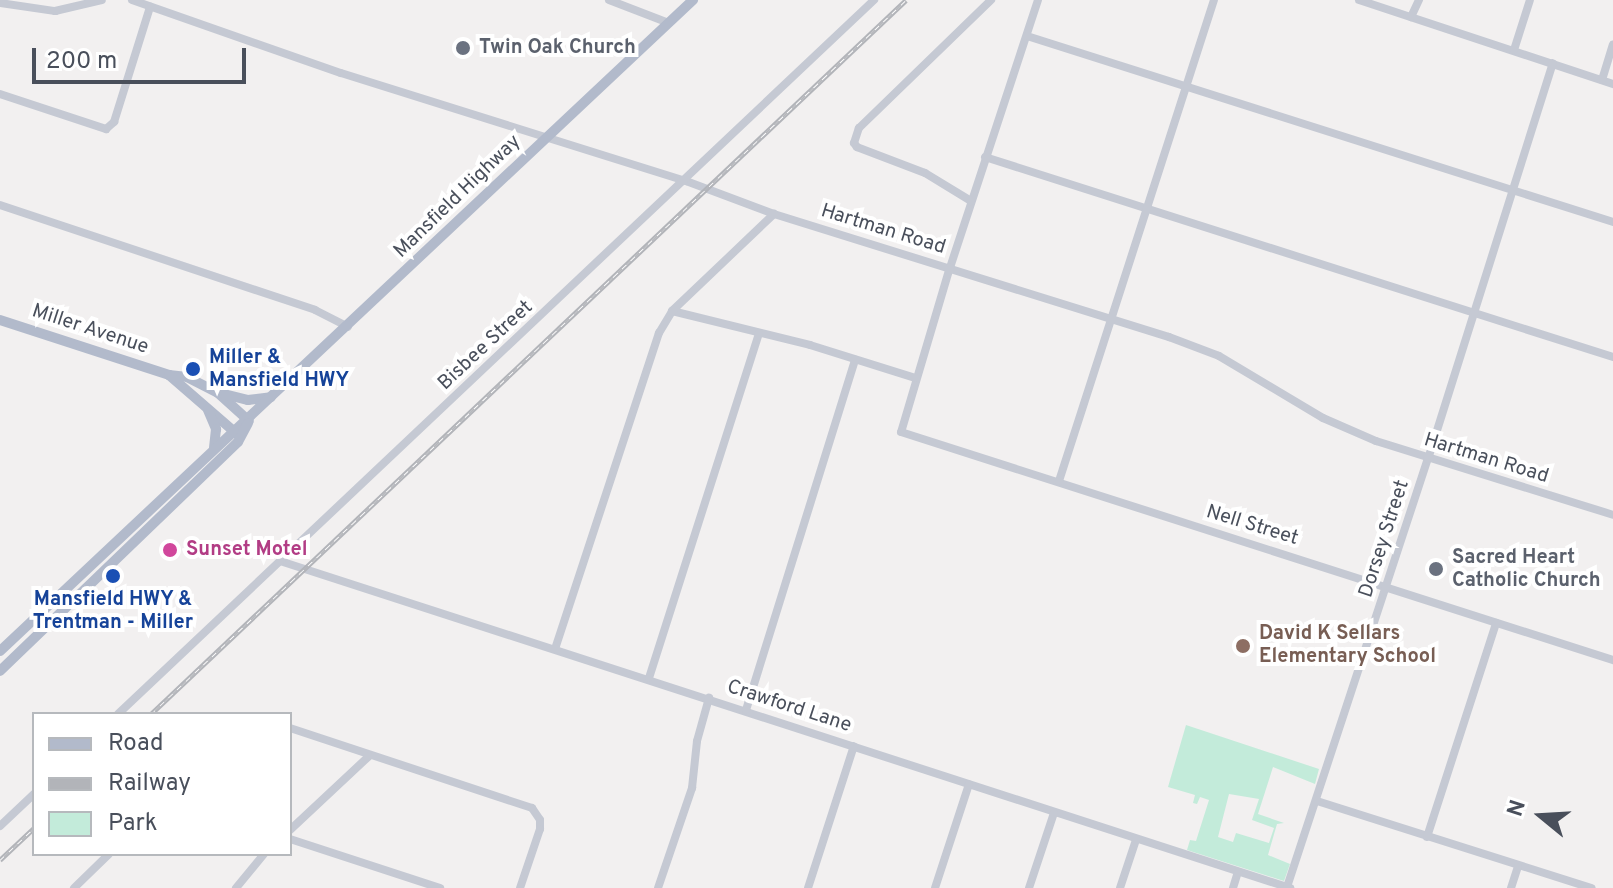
<!DOCTYPE html>
<html>
<head>
<meta charset="utf-8">
<style>
  body { margin:0 }
  #map { position:relative; width:1613px; height:888px; overflow:hidden; background:#f2f0f0; font-family:Overpass,sans-serif }
  div>[style] { position:absolute }
  [style*='--x'] { left:calc(var(--x)*1px); top:calc(var(--y)*1px); width:calc(var(--w)*1px); rotate:calc(var(--a)*1deg) }
  .green>* { inset:0; background:#c3ebda }
  .minor>* { height:8px; margin:-4px; padding:0 4px; transform-origin:4px; border-radius:4px; background:#c5c9d3 }
  .major>* { height:10px; margin:-5px; padding:0 5px; transform-origin:5px; border-radius:5px; background:#b2bacb }
  .rail>* { height:5px; margin-top:-2.5px; transform-origin:0; background:repeating-linear-gradient(90deg,#fff 0 6px,#b2b4b9 0 12px); box-sizing:border-box; border-block:2px solid #b2b4b9 }
  .dots>* { width:22px; height:22px; translate:-50% -50%; box-sizing:border-box; border:4px solid #fff; border-radius:50% }
  span { translate:-50% -50%; white-space:nowrap; text-align:center; line-height:1.15; -webkit-text-stroke:8px #fff; paint-order:stroke }
  .worship-label { font-size:20px; color:#5b616d; font-weight:700 }
  .left { translate:0 -50%; text-align:left }
  .street-label { font-size:20px; color:#494f5b }
  .transit-label { font-size:20px; color:#164399; font-weight:700 }
  .hotel-label { font-size:20px; color:#b23c85; font-weight:700 }
  .education-label { font-size:20px; color:#785e54; font-weight:700 }
  .legend { position:absolute; left:32px; top:712px; width:260px; height:144px; box-sizing:border-box; background:#fff; border:2px solid #b6b9bd; margin:0; padding:10px 14px; list-style:none; font-size:24px; color:#494f5b }
  .legend li { display:flex; align-items:center; gap:16px; height:40px }
  .legend b { width:40px; border:2px solid #b6b9bd }
  .north { position:absolute; left:1501px; top:776px; width:80px; height:80px; -webkit-text-stroke:6px #fff; paint-order:stroke; rotate:288deg; font-size:22px; font-weight:700; line-height:32px; text-align:center; color:#494f5b }
  .north::after { content:''; display:block; margin:auto; width:28px; height:36px; background:#494f5b; clip-path:polygon(50% 0,100% 100%,50% 72%,0 100%) }
  .scale { position:absolute; left:32px; top:48px; width:214px; height:36px; box-sizing:border-box; border:4px solid #494f5b; border-top:0; padding-left:10px; font-size:24px; line-height:28px; white-space:nowrap; color:#494f5b; -webkit-text-stroke:6px #fff; paint-order:stroke }
</style>
</head>
<body>
<div id="map">
  <div class="green">
    <i style="clip-path:polygon(evenodd,1186px 725px,1319px 769px,1315px 784px,1273px 767px,1258px 814px,1284px 823px,1277px 824px,1268px 855px,1290px 864px,1284px 881px,1187px 850px,1190px 840px,1196px 841px,1209px 800px,1200px 797px,1197px 804px,1193px 803px,1195px 795px,1168px 787px,1186px 725px,1229px 794px,1259px 799px,1252px 820px,1274px 828px,1269px 843px,1236px 833px,1233px 842px,1218px 837px,1229px 794px)"></i>
  </div>
  <div class="minor">
    <i style="--x:132;--y:0;--w:221;--a:19.3"></i>
    <i style="--x:341;--y:73;--w:362;--a:17.4"></i>
    <i style="--x:686;--y:181;--w:94;--a:20.6"></i>
    <i style="--x:774;--y:214;--w:414;--a:17.3"></i>
    <i style="--x:1169;--y:337;--w:53;--a:20.8"></i>
    <i style="--x:1219;--y:356;--w:121;--a:30.8"></i>
    <i style="--x:1323;--y:418;--w:58;--a:23.5"></i>
    <i style="--x:1376;--y:441;--w:248;--a:17.3"></i>
    <i style="--x:609;--y:0;--w:64;--a:21"></i>
    <i style="--x:1038;--y:0;--w:281;--a:108.2"></i>
    <i style="--x:950;--y:267;--w:172;--a:106.5"></i>
    <i style="--x:901;--y:432;--w:748;--a:17.76"></i>
    <i style="--x:1359;--y:0;--w:268;--a:18.3"></i>
    <i style="--x:0;--y:3;--w:56;--a:8.3"></i>
    <i style="--x:55;--y:11;--w:48;--a:-13.2"></i>
    <i style="--x:1411;--y:17;--w:19;--a:-65"></i>
    <i style="--x:1027;--y:36;--w:615;--a:17.61"></i>
    <i style="--x:1514;--y:50;--w:52;--a:-72.3"></i>
    <i style="--x:1602;--y:80;--w:37;--a:-73"></i>
    <i style="--x:0;--y:94;--w:112;--a:18.3"></i>
    <i style="--x:106;--y:129;--w:11;--a:-41"></i>
    <i style="--x:114;--y:122;--w:121;--a:-72.6"></i>
    <i style="--x:985;--y:157;--w:659;--a:17.67"></i>
    <i style="--x:971;--y:201;--w:54;--a:-148.7"></i>
    <i style="--x:925;--y:173;--w:73;--a:-159.1"></i>
    <i style="--x:857;--y:147;--w:5;--a:-127"></i>
    <i style="--x:854;--y:143;--w:16;--a:-72"></i>
    <i style="--x:859;--y:128;--w:184;--a:-44.1"></i>
    <i style="--x:0;--y:205;--w:332;--a:18.4"></i>
    <i style="--x:315;--y:310;--w:37;--a:27"></i>
    <i style="--x:672;--y:311;--w:142;--a:13.8"></i>
    <i style="--x:810;--y:345;--w:110;--a:17.4"></i>
    <i style="--x:1059;--y:481;--w:505;--a:-72.14"></i>
    <i style="--x:280;--y:561;--w:1062;--a:17.94"></i>
    <i style="--x:555;--y:649;--w:333;--a:-71.8"></i>
    <i style="--x:659;--y:333;--w:26;--a:-59"></i>
    <i style="--x:672;--y:311;--w:141;--a:-43.6"></i>
    <i style="--x:649;--y:678;--w:362;--a:-72.3"></i>
    <i style="--x:746;--y:710;--w:367;--a:-72.7"></i>
    <i style="--x:118;--y:714;--w:1040;--a:-43.36"></i>
    <i style="--x:290;--y:728;--w:255;--a:18.3"></i>
    <i style="--x:532;--y:808;--w:14;--a:56"></i>
    <i style="--x:540;--y:820;--w:9;--a:90"></i>
    <i style="--x:540;--y:829;--w:62;--a:108.7"></i>
    <i style="--x:1317;--y:801;--w:288;--a:17.6"></i>
    <i style="--x:0;--y:826;--w:47;--a:-43.3"></i>
    <i style="--x:290;--y:830;--w:108;--a:-43.1"></i>
    <i style="--x:1427;--y:837;--w:225;--a:-72.1"></i>
    <i style="--x:290;--y:839;--w:158;--a:18.1"></i>
    <i style="--x:1287;--y:887;--w:451;--a:-71.8"></i>
    <i style="--x:1428;--y:459;--w:415;--a:-72.5"></i>
    <i style="--x:74;--y:888;--w:49;--a:-44.2"></i>
    <i style="--x:236;--y:888;--w:44;--a:-50.5"></i>
    <i style="--x:658;--y:888;--w:106;--a:-71.2"></i>
    <i style="--x:692;--y:788;--w:47;--a:-83.9"></i>
    <i style="--x:697;--y:741;--w:45;--a:-74.4"></i>
    <i style="--x:808;--y:888;--w:149;--a:-72.1"></i>
    <i style="--x:935;--y:888;--w:109;--a:-71.9"></i>
    <i style="--x:1029;--y:888;--w:79;--a:-71.6"></i>
    <i style="--x:1120;--y:888;--w:51;--a:-71.6"></i>
    <i style="--x:1233;--y:888;--w:17;--a:-73"></i>
    <i style="--x:1511;--y:888;--w:22;--a:-72"></i>
  </div>
  <div class="major">
    <i style="--x:0;--y:320;--w:178;--a:18"></i>
    <i style="--x:169;--y:375;--w:18;--a:6"></i>
    <i style="--x:187;--y:377;--w:34;--a:27"></i>
    <i style="--x:217;--y:392;--w:43;--a:42.2"></i>
    <i style="--x:169;--y:375;--w:90;--a:40.9"></i>
    <i style="--x:224;--y:394;--w:25;--a:14"></i>
    <i style="--x:248;--y:400;--w:23;--a:-7"></i>
    <i style="--x:208;--y:410;--w:21;--a:67"></i>
    <i style="--x:216;--y:429;--w:19;--a:96"></i>
    <i style="--x:0;--y:651;--w:951;--a:-43.21"></i>
    <i style="--x:0;--y:671;--w:330;--a:-43.9"></i>
    <i style="--x:238;--y:442;--w:21;--a:-62"></i>
  </div>
  <div class="rail">
    <i style="--x:151;--y:714;--w:1039;--a:-43.4"></i>
    <i style="--x:0;--y:860;--w:47;--a:-43.3"></i>
  </div>
  <div class="dots">
    <i style="left:463px;top:48px;background:#6b7280"></i>
    <i style="left:193px;top:369px;background:#1a4fb4"></i>
    <i style="left:170px;top:550px;background:#d1479c"></i>
    <i style="left:1436px;top:569px;background:#6b7280"></i>
    <i style="left:113px;top:576px;background:#1a4fb4"></i>
    <i style="left:1243px;top:646px;background:#8d6e63"></i>
  </div>
  <div class="worship-label">
    <span class="left" style="left:479px;top:48px">Twin Oak Church</span>
    <span class="left" style="left:1452px;top:570px">Sacred Heart<br>Catholic Church</span>
  </div>
  <div class="street-label">
    <span style="left:458px;top:197px;rotate:-44deg">Mansfield Highway</span>
    <span style="left:883px;top:230px;rotate:17deg">Hartman Road</span>
    <span style="left:90px;top:330px;rotate:18deg">Miller Avenue</span>
    <span style="left:486px;top:346px;rotate:-43deg">Bisbee Street</span>
    <span style="left:1486px;top:459px;rotate:17deg">Hartman Road</span>
    <span style="left:1252px;top:526px;rotate:17deg">Nell Street</span>
    <span style="left:1385px;top:539px;rotate:-72deg">Dorsey Street</span>
    <span style="left:789px;top:707px;rotate:18deg">Crawford Lane</span>
  </div>
  <div class="transit-label">
    <span class="left" style="left:209px;top:370px">Miller &amp;<br>Mansfield HWY</span>
    <span style="left:113px;top:612px">Mansfield HWY &amp;<br>Trentman - Miller</span>
  </div>
  <div class="hotel-label">
    <span class="left" style="left:186px;top:550px">Sunset Motel</span>
  </div>
  <div class="education-label">
    <span class="left" style="left:1259px;top:646px">David K Sellars<br>Elementary School</span>
  </div>
  <ul class="legend">
  <li><b style="height:10px;background:#b2bacb"></b>Road</li>
  <li><b style="height:10px;background:#b2b4b9"></b>Railway</li>
  <li><b style="height:22px;background:#c3ebda"></b>Park</li>
  </ul>
  <div class="north">N</div>
  <div class="scale">200 m</div>
</div>
</body>
</html>
